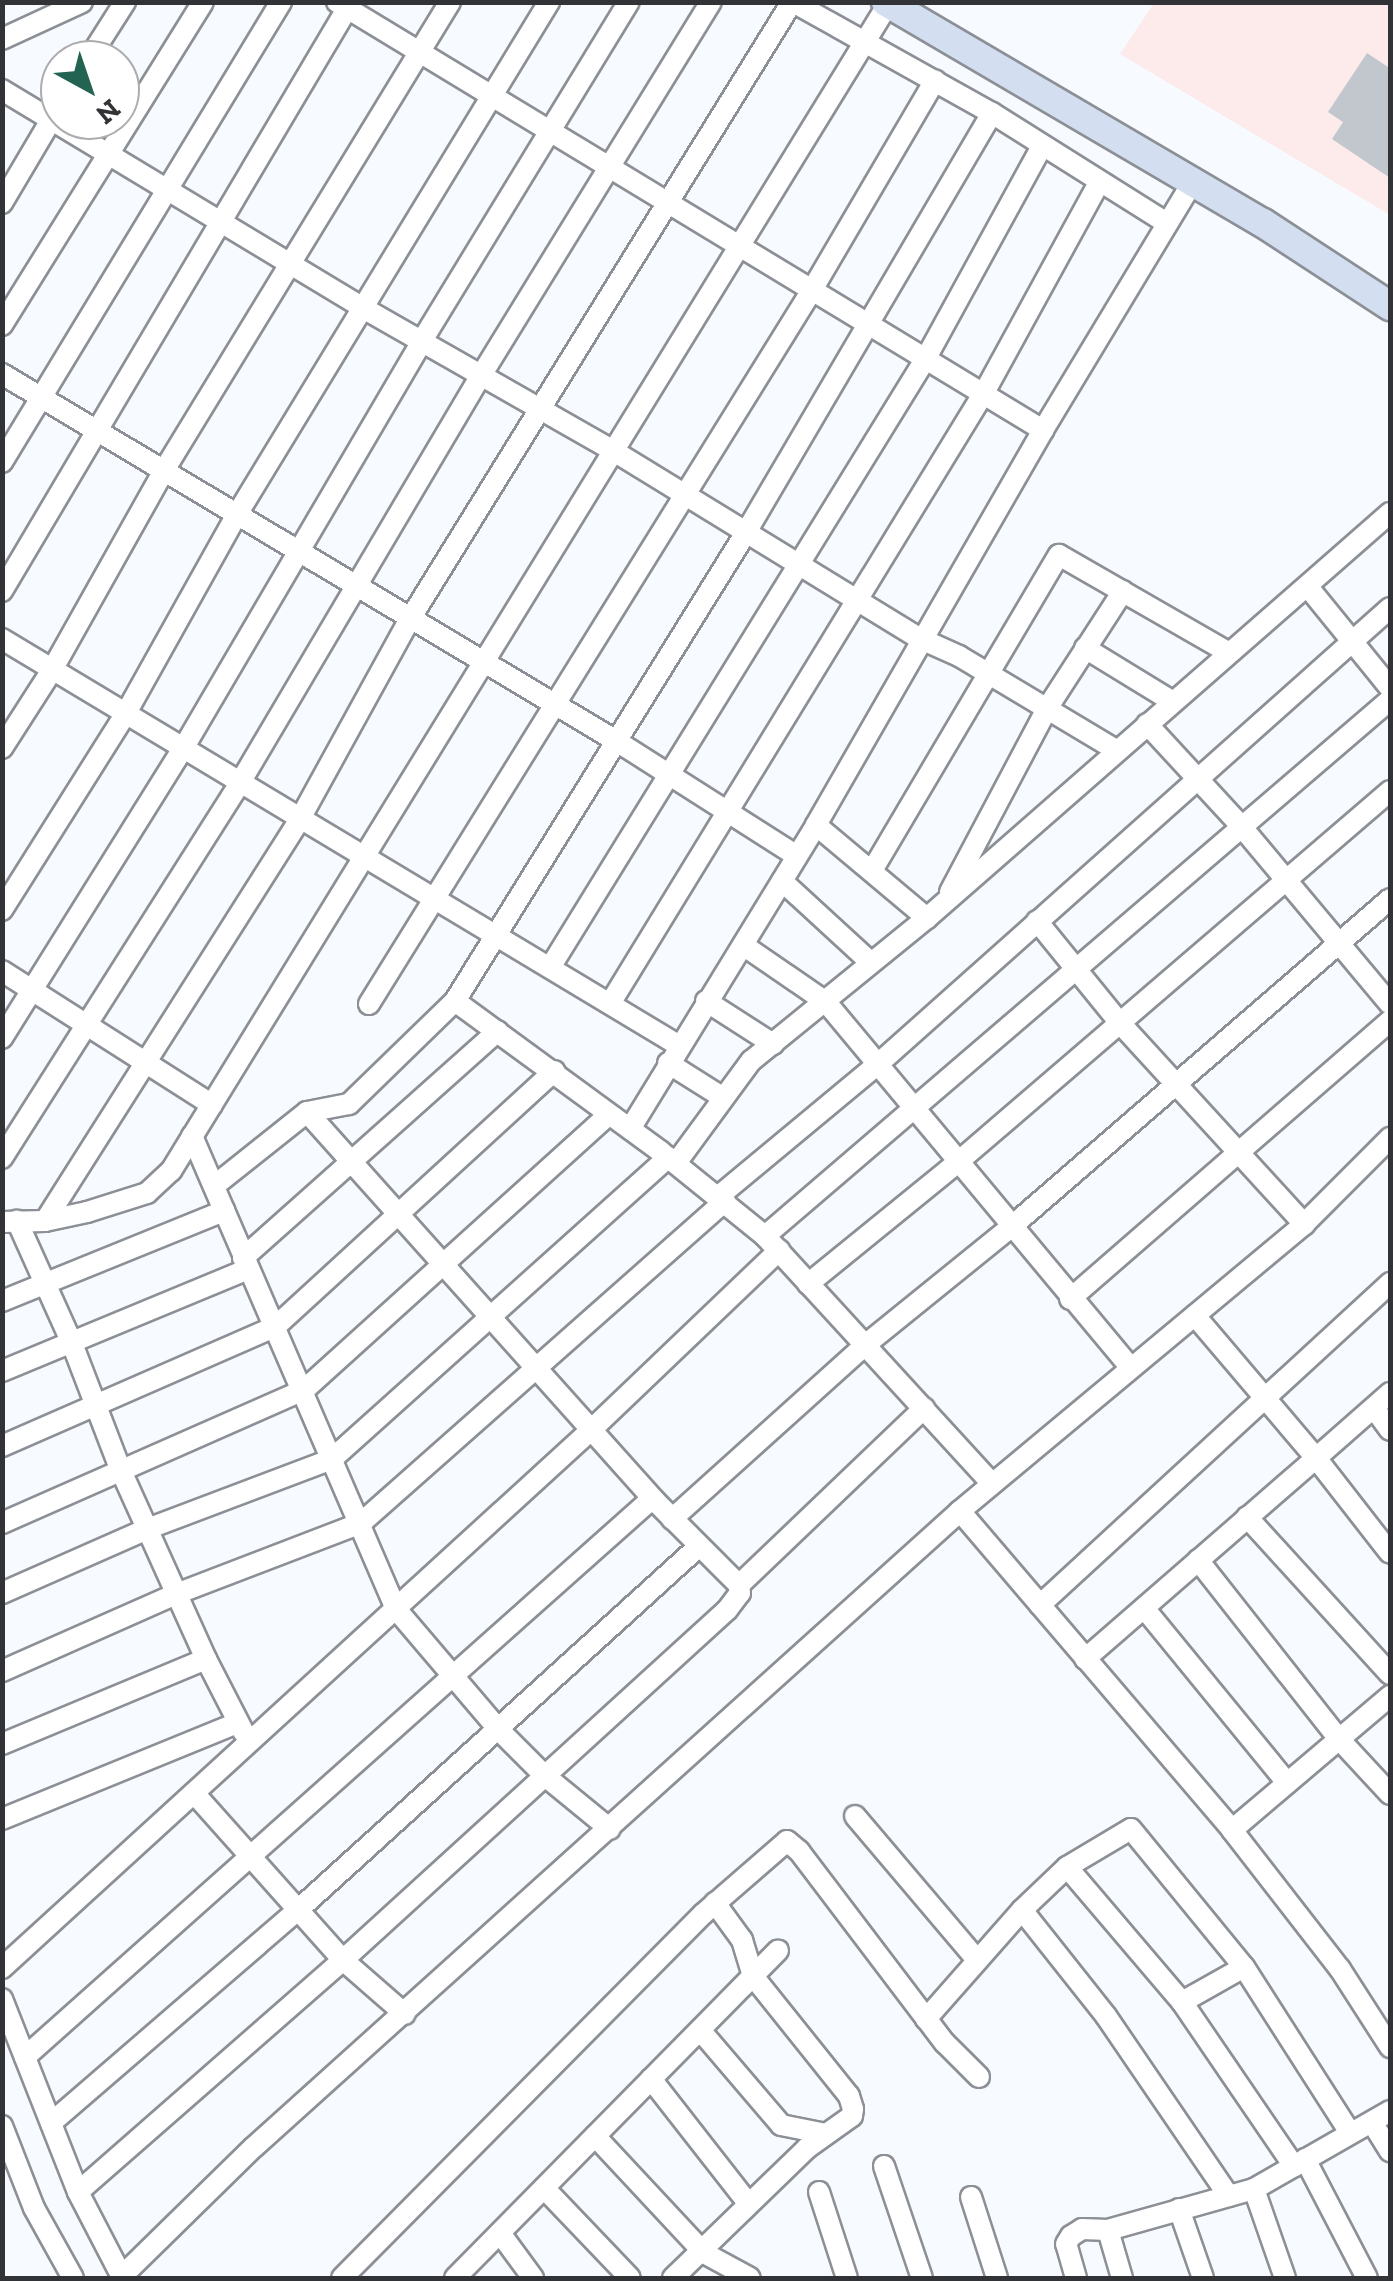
<!DOCTYPE html>
<html>
<head>
<meta charset="utf-8">
<style>
  body { margin:0 }
  #map { position:relative; width:1393px; height:2281px; overflow:hidden; background:#f7fafe; font-family:"Zilla Slab",serif }
  div>[style] { position:absolute }
  [style*='--x'] { left:calc(var(--x)*1px); top:calc(var(--y)*1px); width:calc(var(--w)*1px); rotate:calc(var(--a)*1deg) }
  .industrial>* { inset:0; background:#fcebea }
  .building>* { inset:0; background:#c2c7cd }
  .roads { filter:drop-shadow(2px 0 #8c9096) drop-shadow(-2px 0 #8c9096) drop-shadow(0 2px #8c9096) drop-shadow(0 -2px #8c9096) }
  .street>* { height:20px; margin:-10px; padding:0 10px; transform-origin:10px; border-radius:10px; background:#fff }
  .secondary>* { height:28px; margin:-14px; padding:0 14px; transform-origin:14px; border-radius:14px; background:#d3dff1 }
  span { translate:-50% -50%; white-space:nowrap; text-align:center; line-height:1.15; -webkit-text-stroke:8px #fff; paint-order:stroke }
  .frame { position:absolute; inset:0; border:5px solid #323336; pointer-events:none }
  .north { position:absolute; left:40px; top:40px; width:100px; height:100px; box-sizing:border-box; background:#fff; border:2px solid #adadaf; border-radius:50%; rotate:140deg; font-size:28px; font-weight:700; line-height:40px; text-align:center; color:#323336 }
  .north::after { content:''; display:block; margin:auto; width:35px; height:45px; background:#226352; clip-path:polygon(50% 0,100% 100%,50% 72%,0 100%) }
</style>
</head>
<body>
<div id="map">
  <div class="industrial">
    <i style="clip-path:polygon(1154px 3px,1390px 3px,1390px 215px,1120px 54px)"></i>
  </div>
  <div class="building">
    <i style="clip-path:polygon(1367px 53px,1388px 67px,1390px 63px,1390px 178px,1332px 139px,1343px 122px,1328px 112px)"></i>
  </div>
  <div class="roads">
    <div class="street">
      <i style="--x:337;--y:2;--w:826;--a:31.23"></i>
      <i style="--x:793;--y:2;--w:228;--a:29.2"></i>
      <i style="--x:992;--y:113;--w:204;--a:32.2"></i>
      <i style="--x:2;--y:39;--w:88;--a:-24.8"></i>
      <i style="--x:88;--y:60;--w:69;--a:-57.5"></i>
      <i style="--x:2;--y:90;--w:422;--a:31.1"></i>
      <i style="--x:363;--y:308;--w:287;--a:29.7"></i>
      <i style="--x:612;--y:450;--w:362;--a:31.5"></i>
      <i style="--x:921;--y:639;--w:42;--a:24.1"></i>
      <i style="--x:959;--y:656;--w:183;--a:30.9"></i>
      <i style="--x:2;--y:203;--w:114;--a:-59.4"></i>
      <i style="--x:2;--y:325;--w:380;--a:-58.1"></i>
      <i style="--x:2;--y:374;--w:718;--a:30.85"></i>
      <i style="--x:618;--y:742;--w:212;--a:32.5"></i>
      <i style="--x:2;--y:462;--w:538;--a:-58.76"></i>
      <i style="--x:1308;--y:587;--w:130;--a:50.9"></i>
      <i style="--x:2;--y:591;--w:685;--a:-59.35"></i>
      <i style="--x:2;--y:639;--w:789;--a:30.99"></i>
      <i style="--x:1085;--y:648;--w:103;--a:31.5"></i>
      <i style="--x:1147;--y:724;--w:139;--a:47.3"></i>
      <i style="--x:1241;--y:826;--w:232;--a:50.1"></i>
      <i style="--x:2;--y:748;--w:93;--a:-57.3"></i>
      <i style="--x:52;--y:670;--w:227;--a:-60.7"></i>
      <i style="--x:163;--y:472;--w:551;--a:-58.59"></i>
      <i style="--x:816;--y:825;--w:145;--a:40"></i>
      <i style="--x:873;--y:869;--w:365;--a:-59.4"></i>
      <i style="--x:1059;--y:555;--w:195;--a:29.9"></i>
      <i style="--x:782;--y:881;--w:120;--a:42.6"></i>
      <i style="--x:950;--y:892;--w:209;--a:-62.1"></i>
      <i style="--x:1048;--y:707;--w:138;--a:-57.1"></i>
      <i style="--x:2;--y:910;--w:233;--a:-57.8"></i>
      <i style="--x:126;--y:713;--w:226;--a:-60.8"></i>
      <i style="--x:236;--y:516;--w:602;--a:-58.66"></i>
      <i style="--x:1037;--y:921;--w:132;--a:50.9"></i>
      <i style="--x:1120;--y:1023;--w:273;--a:47.5"></i>
      <i style="--x:743;--y:945;--w:101;--a:34.5"></i>
      <i style="--x:826;--y:1002;--w:474;--a:50.2"></i>
      <i style="--x:551;--y:966;--w:714;--a:-58.33"></i>
      <i style="--x:926;--y:358;--w:242;--a:-61.3"></i>
      <i style="--x:2;--y:971;--w:249;--a:32.5"></i>
      <i style="--x:455;--y:1001;--w:254;--a:36.2"></i>
      <i style="--x:660;--y:1151;--w:135;--a:39"></i>
      <i style="--x:765;--y:1236;--w:336;--a:47.5"></i>
      <i style="--x:706;--y:1001;--w:80;--a:32.7"></i>
      <i style="--x:611;--y:1002;--w:716;--a:-58.53"></i>
      <i style="--x:985;--y:391;--w:237;--a:-61.3"></i>
      <i style="--x:369;--y:1004;--w:840;--a:-58.18"></i>
      <i style="--x:812;--y:290;--w:243;--a:-59.6"></i>
      <i style="--x:2;--y:1038;--w:343;--a:-58"></i>
      <i style="--x:184;--y:747;--w:473;--a:-59.6"></i>
      <i style="--x:423;--y:339;--w:395;--a:-58.6"></i>
      <i style="--x:668;--y:1063;--w:64;--a:32.2"></i>
      <i style="--x:307;--y:1112;--w:522;--a:48.18"></i>
      <i style="--x:630;--y:1129;--w:356;--a:-58.5"></i>
      <i style="--x:816;--y:825;--w:456;--a:-60.1"></i>
      <i style="--x:1043;--y:430;--w:288;--a:-58.9"></i>
      <i style="--x:192;--y:1136;--w:515;--a:66.67"></i>
      <i style="--x:396;--y:1609;--w:159;--a:49.6"></i>
      <i style="--x:499;--y:1730;--w:64;--a:45"></i>
      <i style="--x:544;--y:1775;--w:85;--a:39.3"></i>
      <i style="--x:2;--y:1158;--w:446;--a:-57.6"></i>
      <i style="--x:241;--y:781;--w:473;--a:-59.4"></i>
      <i style="--x:482;--y:374;--w:437;--a:-58.4"></i>
      <i style="--x:676;--y:1163;--w:127;--a:-53.7"></i>
      <i style="--x:751;--y:1061;--w:227;--a:-39.1"></i>
      <i style="--x:927;--y:918;--w:615;--a:-41.18"></i>
      <i style="--x:214;--y:1186;--w:119;--a:-38.5"></i>
      <i style="--x:307;--y:1112;--w:43;--a:-10.8"></i>
      <i style="--x:349;--y:1104;--w:148;--a:-44.2"></i>
      <i style="--x:455;--y:1001;--w:550;--a:-58.16"></i>
      <i style="--x:745;--y:534;--w:488;--a:-59.6"></i>
      <i style="--x:719;--y:1196;--w:205;--a:-39.7"></i>
      <i style="--x:877;--y:1065;--w:687;--a:-41.7"></i>
      <i style="--x:45;--y:1221;--w:478;--a:-57.6"></i>
      <i style="--x:301;--y:817;--w:226;--a:-61.2"></i>
      <i style="--x:410;--y:619;--w:726;--a:-58.24"></i>
      <i style="--x:2;--y:1222;--w:43;--a:-1.3"></i>
      <i style="--x:45;--y:1221;--w:43;--a:-12.1"></i>
      <i style="--x:87;--y:1212;--w:63;--a:-17.6"></i>
      <i style="--x:147;--y:1193;--w:33;--a:-43"></i>
      <i style="--x:171;--y:1171;--w:1370;--a:-58.43"></i>
      <i style="--x:765;--y:1236;--w:823;--a:-40.62"></i>
      <i style="--x:243;--y:1258;--w:341;--a:-41.7"></i>
      <i style="--x:808;--y:1284;--w:193;--a:-39.1"></i>
      <i style="--x:958;--y:1162;--w:569;--a:-40.66"></i>
      <i style="--x:1070;--y:1299;--w:424;--a:-41"></i>
      <i style="--x:2;--y:1301;--w:240;--a:-22.1"></i>
      <i style="--x:2;--y:1371;--w:266;--a:-22.5"></i>
      <i style="--x:1390;--y:1393;--w:98;--a:138.7"></i>
      <i style="--x:1316;--y:1458;--w:120;--a:52.1"></i>
      <i style="--x:1374;--y:1408;--w:27;--a:54"></i>
      <i style="--x:2;--y:1446;--w:298;--a:-23.6"></i>
      <i style="--x:275;--y:1327;--w:379;--a:-42.5"></i>
      <i style="--x:960;--y:1511;--w:419;--a:49.5"></i>
      <i style="--x:1232;--y:1830;--w:176;--a:52.2"></i>
      <i style="--x:1340;--y:1969;--w:93;--a:57.3"></i>
      <i style="--x:1247;--y:1517;--w:212;--a:47.7"></i>
      <i style="--x:672;--y:1519;--w:258;--a:-42"></i>
      <i style="--x:864;--y:1346;--w:189;--a:-39"></i>
      <i style="--x:1011;--y:1227;--w:501;--a:-40.87"></i>
      <i style="--x:2;--y:1523;--w:330;--a:-23.8"></i>
      <i style="--x:304;--y:1390;--w:411;--a:-42.1"></i>
      <i style="--x:1198;--y:1560;--w:228;--a:51.8"></i>
      <i style="--x:1339;--y:1739;--w:75;--a:47.2"></i>
      <i style="--x:2;--y:1593;--w:158;--a:-23.8"></i>
      <i style="--x:147;--y:1529;--w:198;--a:-20.7"></i>
      <i style="--x:332;--y:1459;--w:452;--a:-41.9"></i>
      <i style="--x:1040;--y:1605;--w:476;--a:-42.6"></i>
      <i style="--x:1144;--y:1608;--w:226;--a:50.7"></i>
      <i style="--x:206;--y:1659;--w:83;--a:62.8"></i>
      <i style="--x:1085;--y:1659;--w:306;--a:-41"></i>
      <i style="--x:1316;--y:1458;--w:187;--a:-130.4"></i>
      <i style="--x:2;--y:1671;--w:190;--a:-23.9"></i>
      <i style="--x:176;--y:1594;--w:198;--a:-21"></i>
      <i style="--x:361;--y:1523;--w:486;--a:-41.5"></i>
      <i style="--x:2;--y:1744;--w:221;--a:-22.6"></i>
      <i style="--x:206;--y:1659;--w:206;--a:-114.3"></i>
      <i style="--x:121;--y:1471;--w:139;--a:-111"></i>
      <i style="--x:71;--y:1341;--w:132;--a:-114.2"></i>
      <i style="--x:194;--y:1793;--w:224;--a:48.3"></i>
      <i style="--x:343;--y:1960;--w:82;--a:41.1"></i>
      <i style="--x:855;--y:1816;--w:189;--a:49.7"></i>
      <i style="--x:2;--y:1819;--w:254;--a:-22.2"></i>
      <i style="--x:1232;--y:1830;--w:207;--a:-40.3"></i>
      <i style="--x:1067;--y:1867;--w:177;--a:49.6"></i>
      <i style="--x:1182;--y:2002;--w:199;--a:55.7"></i>
      <i style="--x:1022;--y:1910;--w:135;--a:51.6"></i>
      <i style="--x:1106;--y:2016;--w:218;--a:55.7"></i>
      <i style="--x:2;--y:1968;--w:799;--a:-42.41"></i>
      <i style="--x:592;--y:1429;--w:259;--a:-43.7"></i>
      <i style="--x:2;--y:1999;--w:207;--a:68.5"></i>
      <i style="--x:78;--y:2192;--w:96;--a:62.6"></i>
      <i style="--x:1182;--y:2002;--w:71;--a:-29.4"></i>
      <i style="--x:926;--y:2019;--w:145;--a:-48.6"></i>
      <i style="--x:1022;--y:1910;--w:62;--a:-43.7"></i>
      <i style="--x:1067;--y:1867;--w:74;--a:-30.7"></i>
      <i style="--x:1131;--y:1829;--w:178;--a:50.7"></i>
      <i style="--x:1244;--y:1967;--w:197;--a:57.4"></i>
      <i style="--x:700;--y:2030;--w:125;--a:49.5"></i>
      <i style="--x:781;--y:2125;--w:46;--a:11.3"></i>
      <i style="--x:25;--y:2057;--w:833;--a:-41.69"></i>
      <i style="--x:647;--y:1503;--w:8;--a:-14"></i>
      <i style="--x:655;--y:1501;--w:119;--a:45"></i>
      <i style="--x:651;--y:2079;--w:157;--a:52"></i>
      <i style="--x:51;--y:2123;--w:326;--a:-40.8"></i>
      <i style="--x:298;--y:1910;--w:540;--a:-42.22"></i>
      <i style="--x:1373;--y:2124;--w:32;--a:58"></i>
      <i style="--x:2;--y:2126;--w:88;--a:68.7"></i>
      <i style="--x:34;--y:2208;--w:80;--a:60.9"></i>
      <i style="--x:595;--y:2136;--w:160;--a:47"></i>
      <i style="--x:704;--y:2253;--w:52;--a:28.5"></i>
      <i style="--x:1305;--y:2159;--w:134;--a:62.5"></i>
      <i style="--x:884;--y:2166;--w:118;--a:71.3"></i>
      <i style="--x:544;--y:2188;--w:124;--a:46.3"></i>
      <i style="--x:1254;--y:2189;--w:94;--a:70.8"></i>
      <i style="--x:78;--y:2192;--w:352;--a:-41.2"></i>
      <i style="--x:343;--y:1960;--w:520;--a:-42.35"></i>
      <i style="--x:727;--y:1610;--w:21;--a:-53"></i>
      <i style="--x:740;--y:1593;--w:8;--a:-97"></i>
      <i style="--x:739;--y:1585;--w:256;--a:-43.7"></i>
      <i style="--x:819;--y:2192;--w:90;--a:72"></i>
      <i style="--x:971;--y:2197;--w:85;--a:72.2"></i>
      <i style="--x:1179;--y:2209;--w:73;--a:70.8"></i>
      <i style="--x:500;--y:2233;--w:56;--a:53.7"></i>
      <i style="--x:120;--y:2278;--w:187;--a:-44.4"></i>
      <i style="--x:254;--y:2147;--w:950;--a:-42.01"></i>
      <i style="--x:960;--y:1511;--w:448;--a:-39.8"></i>
      <i style="--x:1304;--y:1224;--w:122;--a:-45"></i>
      <i style="--x:342;--y:2278;--w:513;--a:-45.24"></i>
      <i style="--x:703;--y:1914;--w:111;--a:-41"></i>
      <i style="--x:787;--y:1841;--w:16;--a:40"></i>
      <i style="--x:799;--y:1851;--w:241;--a:52.8"></i>
      <i style="--x:945;--y:2043;--w:48;--a:45"></i>
      <i style="--x:455;--y:2278;--w:460;--a:-45.4"></i>
      <i style="--x:673;--y:2278;--w:187;--a:-44.1"></i>
      <i style="--x:807;--y:2148;--w:55;--a:-35.4"></i>
      <i style="--x:852;--y:2116;--w:7;--a:-82"></i>
      <i style="--x:853;--y:2109;--w:14;--a:-107"></i>
      <i style="--x:849;--y:2096;--w:154;--a:-128.7"></i>
      <i style="--x:753;--y:1976;--w:38;--a:-107"></i>
      <i style="--x:742;--y:1940;--w:46;--a:-126.1"></i>
      <i style="--x:1076;--y:2278;--w:35;--a:-106"></i>
      <i style="--x:1066;--y:2244;--w:9;--a:-58"></i>
      <i style="--x:1071;--y:2236;--w:13;--a:-32"></i>
      <i style="--x:1082;--y:2229;--w:26;--a:2"></i>
      <i style="--x:1122;--y:2278;--w:50;--a:-106.3"></i>
      <i style="--x:1108;--y:2230;--w:152;--a:-15.7"></i>
      <i style="--x:1254;--y:2189;--w:157;--a:-29.8"></i>
    </div>
    <div class="secondary">
      <i style="--x:886;--y:2;--w:437;--a:30.4"></i>
      <i style="--x:1263;--y:223;--w:152;--a:33.2"></i>
    </div>
  </div>
  <div class="frame"></div>
  <div class="north">N</div>
</div>
</body>
</html>
